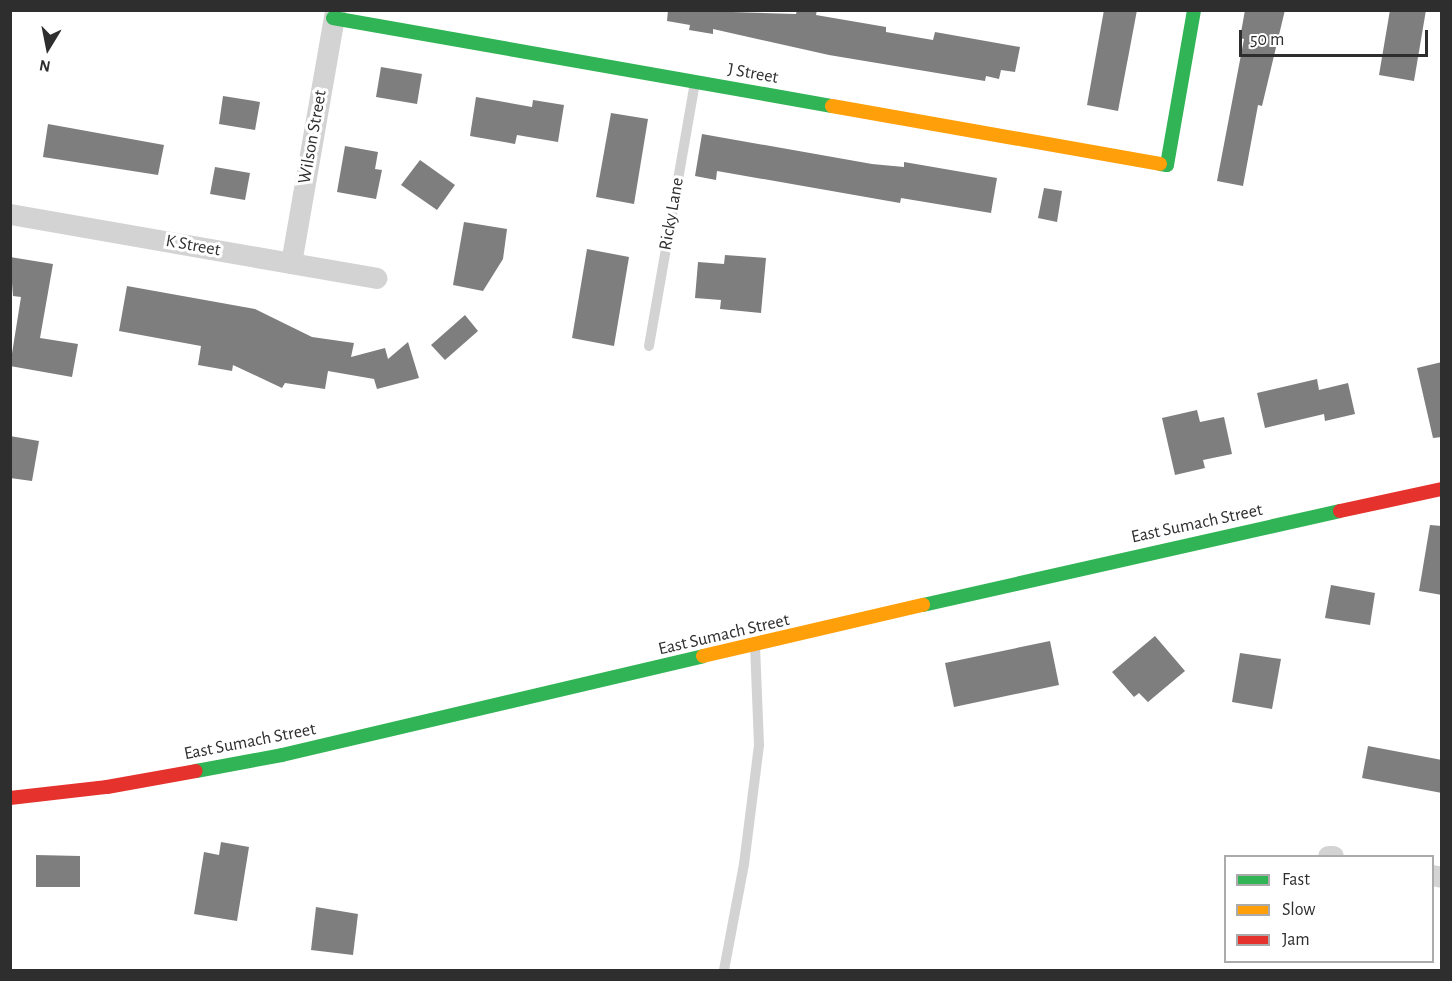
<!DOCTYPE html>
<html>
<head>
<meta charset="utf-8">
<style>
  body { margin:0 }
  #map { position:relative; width:1452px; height:981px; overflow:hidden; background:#fff; font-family:"Alegreya Sans",sans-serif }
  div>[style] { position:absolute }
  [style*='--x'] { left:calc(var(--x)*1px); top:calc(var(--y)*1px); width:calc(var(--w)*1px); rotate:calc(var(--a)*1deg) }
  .building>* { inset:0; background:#7e7e7e }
  .lane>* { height:10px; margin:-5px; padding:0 5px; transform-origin:5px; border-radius:5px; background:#d3d3d3 }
  .street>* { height:21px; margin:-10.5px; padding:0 10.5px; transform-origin:10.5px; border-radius:10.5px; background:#d3d3d3 }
  .fast>* { height:14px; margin:-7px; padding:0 7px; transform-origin:7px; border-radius:7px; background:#30b455 }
  .slow>* { height:14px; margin:-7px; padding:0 7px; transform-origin:7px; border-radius:7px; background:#ff9f0a }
  .jam>* { height:14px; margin:-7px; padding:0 7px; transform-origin:7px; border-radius:7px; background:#e5322d }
  span { translate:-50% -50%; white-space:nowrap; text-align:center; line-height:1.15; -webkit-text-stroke:6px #fff; paint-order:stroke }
  .street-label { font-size:18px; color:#2e2e2e }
  .frame { position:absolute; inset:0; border:12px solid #2e2e2e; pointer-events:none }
  .legend { position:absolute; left:1224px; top:855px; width:210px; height:108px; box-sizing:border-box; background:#fff; border:2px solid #ababab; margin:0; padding:8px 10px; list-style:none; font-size:18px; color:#2e2e2e }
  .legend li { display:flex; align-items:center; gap:12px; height:30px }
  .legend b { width:30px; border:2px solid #ababab }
  .north { position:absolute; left:18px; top:18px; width:60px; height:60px; -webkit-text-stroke:4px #fff; paint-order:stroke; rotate:190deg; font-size:16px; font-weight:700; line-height:24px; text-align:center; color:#2e2e2e }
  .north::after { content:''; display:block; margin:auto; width:21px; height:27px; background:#2e2e2e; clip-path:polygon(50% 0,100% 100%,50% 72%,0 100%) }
  .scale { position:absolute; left:1239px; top:30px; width:189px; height:27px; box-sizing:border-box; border:3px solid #2e2e2e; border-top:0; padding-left:8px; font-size:18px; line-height:21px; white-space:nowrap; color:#2e2e2e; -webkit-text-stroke:4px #fff; paint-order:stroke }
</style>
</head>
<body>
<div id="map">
  <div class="building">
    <i style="clip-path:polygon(668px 10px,796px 14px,797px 10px,817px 10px,816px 15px,886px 27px,886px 32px,933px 40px,935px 32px,1020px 47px,1015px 72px,1001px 70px,999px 79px,986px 76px,985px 81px,829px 55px,713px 29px,713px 34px,689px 30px,690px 25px,667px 21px)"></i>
    <i style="clip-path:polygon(1104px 10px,1137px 10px,1118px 111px,1087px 105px)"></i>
    <i style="clip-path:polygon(1245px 10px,1285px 10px,1262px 106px,1258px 105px,1243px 186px,1217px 181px,1244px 39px,1240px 38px)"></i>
    <i style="clip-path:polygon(1390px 10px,1426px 10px,1414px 81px,1379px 75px)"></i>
    <i style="clip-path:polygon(381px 67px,422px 74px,417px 104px,376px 97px)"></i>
    <i style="clip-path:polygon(223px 96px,260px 102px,255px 130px,219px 124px)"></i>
    <i style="clip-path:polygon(476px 97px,532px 107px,533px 100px,564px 105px,558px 142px,517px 135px,515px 144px,470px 136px)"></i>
    <i style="clip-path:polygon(611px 113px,648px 119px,634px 204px,596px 197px)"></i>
    <i style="clip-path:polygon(48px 124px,164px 145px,158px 175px,43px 157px)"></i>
    <i style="clip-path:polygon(702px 134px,872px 164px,904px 167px,904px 162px,997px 178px,991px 213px,901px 198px,900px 203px,717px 171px,716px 180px,695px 176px)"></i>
    <i style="clip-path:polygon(345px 146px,378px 152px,375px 169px,382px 170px,376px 199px,337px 192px)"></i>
    <i style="clip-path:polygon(420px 160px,455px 185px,437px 210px,401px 185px)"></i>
    <i style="clip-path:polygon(215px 167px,250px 173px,245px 200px,210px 194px)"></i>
    <i style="clip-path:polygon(1044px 188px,1062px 191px,1057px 222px,1038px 218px)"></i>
    <i style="clip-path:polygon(464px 222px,507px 229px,503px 259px,483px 291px,453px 285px)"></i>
    <i style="clip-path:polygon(587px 249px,629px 257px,614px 346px,572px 338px)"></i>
    <i style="clip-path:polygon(725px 255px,766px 258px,761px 313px,720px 309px,721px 300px,695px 298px,698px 262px,724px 264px)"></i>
    <i style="clip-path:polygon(10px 257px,53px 264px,40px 338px,78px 344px,72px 377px,10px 366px,21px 297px,13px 296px)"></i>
    <i style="clip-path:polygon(127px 286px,255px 309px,312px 337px,354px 343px,351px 357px,385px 348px,388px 359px,408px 342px,419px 378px,377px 389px,374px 379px,328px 371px,325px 389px,285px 383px,282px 388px,233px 365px,232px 371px,198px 365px,201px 346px,119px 331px)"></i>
    <i style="clip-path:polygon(465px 315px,478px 331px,445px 360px,431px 345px)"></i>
    <i style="clip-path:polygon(1442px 362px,1442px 437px,1433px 438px,1417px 368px)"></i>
    <i style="clip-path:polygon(1317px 379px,1319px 390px,1348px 383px,1355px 414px,1325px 421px,1324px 414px,1265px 428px,1257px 393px)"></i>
    <i style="clip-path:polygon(1197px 410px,1200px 422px,1224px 417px,1232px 454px,1203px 460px,1205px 468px,1175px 475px,1162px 418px)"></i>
    <i style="clip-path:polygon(10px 436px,39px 441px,32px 481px,10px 478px)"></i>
    <i style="clip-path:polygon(1430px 525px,1442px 526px,1442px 595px,1419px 591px)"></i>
    <i style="clip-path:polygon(1331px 585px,1375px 593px,1370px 625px,1325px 618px)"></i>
    <i style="clip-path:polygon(1155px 636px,1185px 671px,1148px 702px,1139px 693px,1134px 697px,1112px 672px)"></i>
    <i style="clip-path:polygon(1050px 641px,1059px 685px,954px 707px,945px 663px)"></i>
    <i style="clip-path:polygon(1240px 653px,1281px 659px,1272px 709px,1232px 702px)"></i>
    <i style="clip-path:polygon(1368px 746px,1442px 760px,1442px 793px,1362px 778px)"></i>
    <i style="clip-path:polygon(221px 842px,249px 847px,237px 921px,194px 914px,204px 852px,219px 855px)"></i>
    <i style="clip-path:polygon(36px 855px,80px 856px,80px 887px,36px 887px)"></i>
    <i style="clip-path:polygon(316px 907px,358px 914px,353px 955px,311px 950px)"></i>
  </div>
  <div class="lane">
    <i style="--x:649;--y:346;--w:267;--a:-80.1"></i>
    <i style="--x:724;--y:970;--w:108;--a:-79.3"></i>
    <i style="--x:744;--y:864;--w:120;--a:-82.8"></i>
    <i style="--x:759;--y:745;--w:98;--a:-92.3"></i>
  </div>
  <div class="street">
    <i style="--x:10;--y:214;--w:372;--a:9.9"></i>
    <i style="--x:291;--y:263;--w:257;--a:-80.1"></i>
    <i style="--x:1328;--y:856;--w:5;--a:0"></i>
    <i style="--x:1432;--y:875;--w:10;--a:11"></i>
  </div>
  <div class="fast">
    <i style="--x:333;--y:18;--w:507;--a:10"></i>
    <i style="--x:1160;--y:164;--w:7;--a:8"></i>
    <i style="--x:1167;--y:165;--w:157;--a:-80.1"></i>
    <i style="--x:923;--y:605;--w:427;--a:-12.7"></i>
    <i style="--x:196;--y:771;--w:87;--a:-10.5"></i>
    <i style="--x:282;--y:755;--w:432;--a:-13.2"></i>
  </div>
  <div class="slow">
    <i style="--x:832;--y:106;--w:333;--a:10"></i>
    <i style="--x:703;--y:656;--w:226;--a:-13.1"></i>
  </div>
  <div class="jam">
    <i style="--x:1340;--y:511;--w:104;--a:-12.2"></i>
    <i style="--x:10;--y:798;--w:98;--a:-6.5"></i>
    <i style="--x:107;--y:787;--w:90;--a:-10.2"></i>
  </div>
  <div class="street-label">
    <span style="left:753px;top:74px;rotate:10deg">J Street</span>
    <span style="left:313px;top:137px;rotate:-80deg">Wilson Street</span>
    <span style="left:672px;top:214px;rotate:-80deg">Ricky Lane</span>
    <span style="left:193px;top:246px;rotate:10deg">K Street</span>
    <span style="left:1197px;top:524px;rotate:-12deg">East Sumach Street</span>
    <span style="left:724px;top:635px;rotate:-13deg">East Sumach Street</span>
    <span style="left:250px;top:742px;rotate:-11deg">East Sumach Street</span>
  </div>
  <div class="frame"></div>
  <ul class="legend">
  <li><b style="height:8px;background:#30b455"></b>Fast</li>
  <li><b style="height:8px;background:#ff9f0a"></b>Slow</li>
  <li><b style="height:8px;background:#e5322d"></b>Jam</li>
  </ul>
  <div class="north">N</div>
  <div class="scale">50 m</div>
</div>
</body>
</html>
